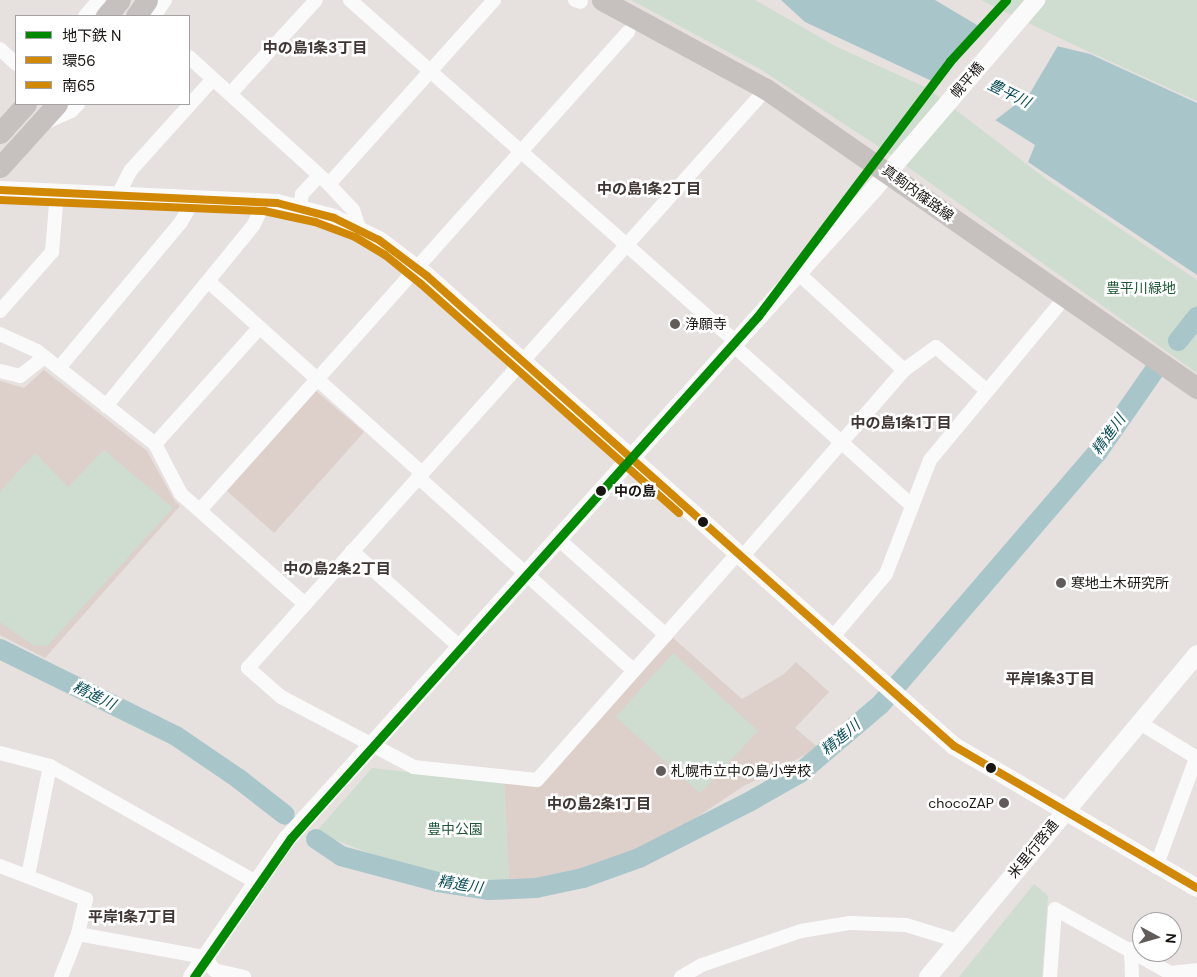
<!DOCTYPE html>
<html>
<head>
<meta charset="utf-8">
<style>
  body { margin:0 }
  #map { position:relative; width:1197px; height:977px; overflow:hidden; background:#e6e0de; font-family:"DM Sans","Noto Sans JP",sans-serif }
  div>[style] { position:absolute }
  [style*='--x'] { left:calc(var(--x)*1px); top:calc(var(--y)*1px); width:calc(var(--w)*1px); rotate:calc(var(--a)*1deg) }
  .built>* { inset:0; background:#ddd0cb }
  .green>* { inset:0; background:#ceddd0 }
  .water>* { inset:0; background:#a8c6ca }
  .pier>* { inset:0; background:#e6e0de }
  .river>* { height:20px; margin:-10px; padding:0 10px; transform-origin:10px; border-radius:10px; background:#a8c6ca }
  .minor>* { height:14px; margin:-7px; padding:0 7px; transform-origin:7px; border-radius:7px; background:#fbfafa }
  .tertiary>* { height:18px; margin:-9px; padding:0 9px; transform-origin:9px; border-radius:9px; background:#fbfafa }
  .primary>* { height:21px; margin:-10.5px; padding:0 10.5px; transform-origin:10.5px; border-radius:10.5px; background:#c6c0be }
  .bus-1>* { height:8px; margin:-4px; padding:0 4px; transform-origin:4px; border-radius:4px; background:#d18804 }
  .bus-2>* { height:8px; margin:-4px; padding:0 4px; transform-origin:4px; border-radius:4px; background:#d18804 }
  .metro-1>* { height:9px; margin:-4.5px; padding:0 4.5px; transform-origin:4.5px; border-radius:4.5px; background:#080 }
  .dots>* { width:14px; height:14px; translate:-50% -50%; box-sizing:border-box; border:2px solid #fff; border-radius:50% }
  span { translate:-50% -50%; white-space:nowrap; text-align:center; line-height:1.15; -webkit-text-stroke:5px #fff; paint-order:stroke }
  .street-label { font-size:14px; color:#191513 }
  .park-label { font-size:14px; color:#1f5637 }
  .poi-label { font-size:14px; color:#191513 }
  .left { translate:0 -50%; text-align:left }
  .right { translate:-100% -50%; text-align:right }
  .stop-label { font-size:14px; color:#191513; font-weight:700 }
  .neighbourhood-label { font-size:15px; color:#3f3633; font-weight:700 }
  .water-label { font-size:15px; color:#0c4f58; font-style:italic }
  .legend { position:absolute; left:15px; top:15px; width:175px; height:90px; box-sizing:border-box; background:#fff; border:1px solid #a3a1a1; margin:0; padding:6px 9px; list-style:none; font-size:15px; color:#191513 }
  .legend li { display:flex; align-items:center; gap:10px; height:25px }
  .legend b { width:25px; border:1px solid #a3a1a1 }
  .north { position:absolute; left:1132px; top:912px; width:50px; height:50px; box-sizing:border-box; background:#fff; border:1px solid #a3a1a1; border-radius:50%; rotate:96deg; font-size:14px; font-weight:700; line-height:20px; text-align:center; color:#191513 }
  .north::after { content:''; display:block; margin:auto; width:18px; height:22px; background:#615c5a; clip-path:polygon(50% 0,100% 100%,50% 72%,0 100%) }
</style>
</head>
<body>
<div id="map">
  <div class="built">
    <i style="clip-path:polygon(44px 370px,147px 451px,174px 500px,180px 506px,45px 658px,0 635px,0 381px,24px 388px)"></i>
    <i style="clip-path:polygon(316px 391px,364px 432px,274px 533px,227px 491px)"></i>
    <i style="clip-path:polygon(673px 638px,742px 699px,784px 674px,796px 662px,829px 692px,795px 728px,819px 748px,742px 787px,688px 823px,622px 858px,561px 879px,509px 882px,504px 783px,538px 786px)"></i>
  </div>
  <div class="green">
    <i style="clip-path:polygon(631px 0,755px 0,835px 46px,927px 88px,1046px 179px,1197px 280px,1197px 373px,881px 148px,760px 69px)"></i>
    <i style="clip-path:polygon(981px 0,1197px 0,1197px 101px,1070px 43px)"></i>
    <i style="clip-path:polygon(104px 450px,173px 508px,47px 646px,33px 645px,0 622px,0 492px,35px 453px,68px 487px)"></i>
    <i style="clip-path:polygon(673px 653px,758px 731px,700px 793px,616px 717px)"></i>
    <i style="clip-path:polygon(372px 768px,504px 783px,509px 882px,449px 880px,404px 867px,316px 832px)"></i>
    <i style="clip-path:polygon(1034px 884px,1048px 896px,1042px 977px,959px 977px)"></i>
  </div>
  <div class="water">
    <i style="clip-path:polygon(781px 0,935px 0,982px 28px,1090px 54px,1197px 103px,1197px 275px,1028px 162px,1035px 145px,936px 83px,805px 22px)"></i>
  </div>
  <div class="pier">
    <i style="clip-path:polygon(987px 26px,1059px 44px,1030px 93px,993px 122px,936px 86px)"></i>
  </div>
  <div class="river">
    <i style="--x:1178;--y:341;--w:31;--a:-52"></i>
    <i style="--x:0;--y:649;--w:196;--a:26.3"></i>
    <i style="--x:176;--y:736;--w:76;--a:34.3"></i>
    <i style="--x:239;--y:779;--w:58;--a:38"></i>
    <i style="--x:316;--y:839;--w:30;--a:34"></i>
    <i style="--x:341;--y:856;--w:100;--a:15"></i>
    <i style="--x:438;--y:882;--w:52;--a:8.9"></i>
    <i style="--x:489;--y:890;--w:47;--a:-2.4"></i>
    <i style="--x:536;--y:888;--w:48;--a:-12"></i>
    <i style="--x:583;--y:878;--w:59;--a:-19.7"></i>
    <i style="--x:639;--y:858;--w:123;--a:-27"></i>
    <i style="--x:749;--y:802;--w:59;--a:-29.6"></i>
    <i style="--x:800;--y:773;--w:105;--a:-40.4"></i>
    <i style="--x:880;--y:705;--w:333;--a:-49.3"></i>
    <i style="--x:1097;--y:453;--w:100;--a:-55.2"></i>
  </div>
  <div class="minor">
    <i style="--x:350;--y:0;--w:516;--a:41.54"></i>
    <i style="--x:575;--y:0;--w:6;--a:18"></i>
    <i style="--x:85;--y:16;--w:21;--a:-49"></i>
    <i style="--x:154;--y:16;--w:19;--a:-55"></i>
    <i style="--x:0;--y:49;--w:22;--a:43"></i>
    <i style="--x:189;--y:57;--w:189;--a:42.2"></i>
    <i style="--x:230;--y:94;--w:127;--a:-47.5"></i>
    <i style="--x:44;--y:123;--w:30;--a:-24"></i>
    <i style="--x:71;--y:111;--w:10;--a:-45"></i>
    <i style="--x:118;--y:195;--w:28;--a:-63"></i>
    <i style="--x:131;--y:170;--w:122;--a:-48"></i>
    <i style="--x:300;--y:207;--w:13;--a:-81"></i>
    <i style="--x:302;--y:194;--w:25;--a:-47"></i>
    <i style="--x:359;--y:228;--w:19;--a:-108"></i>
    <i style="--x:353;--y:210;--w:35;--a:-133"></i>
    <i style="--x:329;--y:184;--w:247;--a:-48.1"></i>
    <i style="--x:798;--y:273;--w:144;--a:42.5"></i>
    <i style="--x:209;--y:282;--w:286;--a:41.9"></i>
    <i style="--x:0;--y:311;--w:79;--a:-48.6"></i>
    <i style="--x:52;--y:252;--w:59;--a:-85.2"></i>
    <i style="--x:0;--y:334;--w:41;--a:24.7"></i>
    <i style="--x:37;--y:351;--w:150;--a:38.2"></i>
    <i style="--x:155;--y:444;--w:56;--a:62.5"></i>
    <i style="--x:181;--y:494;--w:166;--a:41.6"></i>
    <i style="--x:733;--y:345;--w:238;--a:41.9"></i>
    <i style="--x:59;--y:368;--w:190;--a:-50.1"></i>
    <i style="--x:181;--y:222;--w:28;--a:-60"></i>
    <i style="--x:0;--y:371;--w:21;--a:14"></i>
    <i style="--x:20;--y:376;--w:31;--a:-38"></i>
    <i style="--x:106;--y:406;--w:232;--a:-50.8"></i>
    <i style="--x:253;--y:226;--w:28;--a:-64"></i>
    <i style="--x:155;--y:444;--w:156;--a:-48.1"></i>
    <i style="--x:418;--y:477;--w:290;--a:41.9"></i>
    <i style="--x:200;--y:510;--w:642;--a:-48.16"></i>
    <i style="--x:557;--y:538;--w:146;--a:41.7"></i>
    <i style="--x:352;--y:551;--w:143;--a:41.6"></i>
    <i style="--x:738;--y:553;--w:303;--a:131.5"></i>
    <i style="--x:537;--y:780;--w:124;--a:-174"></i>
    <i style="--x:414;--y:767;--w:150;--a:-152.2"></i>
    <i style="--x:281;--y:697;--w:44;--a:-138.7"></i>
    <i style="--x:248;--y:668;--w:766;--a:-48.17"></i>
    <i style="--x:742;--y:557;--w:247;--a:-49.1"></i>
    <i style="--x:904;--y:370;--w:39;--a:-36"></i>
    <i style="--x:936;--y:347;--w:66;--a:40.7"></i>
    <i style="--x:832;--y:638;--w:84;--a:-49.8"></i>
    <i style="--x:886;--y:574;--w:122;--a:-68.9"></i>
    <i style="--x:930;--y:460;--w:199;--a:-50.3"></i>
    <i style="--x:1140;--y:723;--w:67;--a:31.6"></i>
    <i style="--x:0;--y:753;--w:52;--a:14.6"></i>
    <i style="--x:50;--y:766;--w:236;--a:29.4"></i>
    <i style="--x:0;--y:866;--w:92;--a:21"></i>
    <i style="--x:86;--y:899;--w:36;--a:103"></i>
    <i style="--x:78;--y:934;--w:46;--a:111.6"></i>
    <i style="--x:1156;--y:867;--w:116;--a:-69.8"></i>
    <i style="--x:28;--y:876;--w:112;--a:-78.7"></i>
    <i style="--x:78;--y:934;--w:129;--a:10.3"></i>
    <i style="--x:205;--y:957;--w:16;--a:55"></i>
    <i style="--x:214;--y:970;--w:31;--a:13"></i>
    <i style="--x:1131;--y:949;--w:28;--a:88"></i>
    <i style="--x:681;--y:977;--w:24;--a:-30"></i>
    <i style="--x:702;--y:965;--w:105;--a:-19"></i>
    <i style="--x:801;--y:931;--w:50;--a:-9.3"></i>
    <i style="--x:850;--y:923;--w:56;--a:2"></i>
    <i style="--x:906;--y:925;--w:54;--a:17.1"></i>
    <i style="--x:1050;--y:977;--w:68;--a:-85.8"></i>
    <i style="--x:1055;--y:909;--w:132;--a:29.1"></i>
    <i style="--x:1170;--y:973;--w:27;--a:-6"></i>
  </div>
  <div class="tertiary">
    <i style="--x:0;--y:190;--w:277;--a:2.7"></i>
    <i style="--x:277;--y:203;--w:59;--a:14.7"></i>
    <i style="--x:334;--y:218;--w:50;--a:26.1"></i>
    <i style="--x:379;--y:240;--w:60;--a:36.9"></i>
    <i style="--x:427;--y:276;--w:706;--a:41.73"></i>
    <i style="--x:954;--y:746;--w:281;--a:30.3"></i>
    <i style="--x:192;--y:977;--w:168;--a:-55.5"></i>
    <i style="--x:287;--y:839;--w:877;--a:-47.91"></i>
    <i style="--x:875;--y:188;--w:248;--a:-49.4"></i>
    <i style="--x:928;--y:977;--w:420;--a:-50.2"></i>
  </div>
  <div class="primary">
    <i style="--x:602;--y:0;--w:187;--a:28.5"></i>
    <i style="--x:766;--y:89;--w:525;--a:34.75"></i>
    <i style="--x:106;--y:16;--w:21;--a:-49"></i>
    <i style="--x:136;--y:16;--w:19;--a:-55"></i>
    <i style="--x:0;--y:133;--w:39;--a:-48"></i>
    <i style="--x:0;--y:167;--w:85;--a:-47.9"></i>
  </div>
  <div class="bus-1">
    <i style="--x:0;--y:190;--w:277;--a:2.7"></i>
    <i style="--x:277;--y:203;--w:59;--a:14.7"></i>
    <i style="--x:334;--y:218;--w:50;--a:26.1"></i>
    <i style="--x:379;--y:240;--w:60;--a:36.9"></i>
    <i style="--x:427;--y:276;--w:706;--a:41.73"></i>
    <i style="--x:954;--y:746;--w:281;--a:30.3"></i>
  </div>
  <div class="bus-2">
    <i style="--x:0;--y:200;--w:264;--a:2.4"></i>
    <i style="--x:264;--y:211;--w:52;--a:12.2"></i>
    <i style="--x:315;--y:222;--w:43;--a:20.6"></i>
    <i style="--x:355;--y:237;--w:35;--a:31"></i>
    <i style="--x:385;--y:255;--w:46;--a:38.9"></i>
    <i style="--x:421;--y:284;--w:345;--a:41.6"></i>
  </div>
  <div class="metro-1">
    <i style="--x:194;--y:977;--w:169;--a:-55.1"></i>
    <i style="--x:291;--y:838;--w:700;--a:-48.18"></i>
    <i style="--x:758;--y:316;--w:319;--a:-53"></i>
    <i style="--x:950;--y:61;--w:83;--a:-47.4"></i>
  </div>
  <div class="dots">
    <i style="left:675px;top:324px;background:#615c5a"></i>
    <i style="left:601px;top:491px;background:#191513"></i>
    <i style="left:703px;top:522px;background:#191513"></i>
    <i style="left:1061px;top:583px;background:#615c5a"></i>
    <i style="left:991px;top:768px;background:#191513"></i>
    <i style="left:661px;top:771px;background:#615c5a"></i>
    <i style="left:1004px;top:803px;background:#615c5a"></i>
  </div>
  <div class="street-label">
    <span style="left:967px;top:80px;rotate:-49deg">幌平橋</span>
    <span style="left:918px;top:193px;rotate:36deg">真駒内篠路線</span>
    <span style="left:1033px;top:849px;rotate:-51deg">米里行啓通</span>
  </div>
  <div class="park-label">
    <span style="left:1141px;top:288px">豊平川緑地</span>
    <span style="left:455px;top:829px">豊中公園</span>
  </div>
  <div class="poi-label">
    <span class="left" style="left:685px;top:324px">浄願寺</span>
    <span class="left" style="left:1071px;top:583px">寒地土木研究所</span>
    <span class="left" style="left:671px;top:771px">札幌市立中の島小学校</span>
    <span class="right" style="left:994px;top:803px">chocoZAP</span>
  </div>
  <div class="stop-label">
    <span class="left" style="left:614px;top:491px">中の島</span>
  </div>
  <div class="neighbourhood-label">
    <span style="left:315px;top:49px">中の島1条3丁目</span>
    <span style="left:649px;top:190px">中の島1条2丁目</span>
    <span style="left:901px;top:424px">中の島1条1丁目</span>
    <span style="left:337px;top:570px">中の島2条2丁目</span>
    <span style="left:1050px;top:680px">平岸1条3丁目</span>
    <span style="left:599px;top:805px">中の島2条1丁目</span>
    <span style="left:132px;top:918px">平岸1条7丁目</span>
  </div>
  <div class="water-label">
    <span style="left:1009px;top:94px;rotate:26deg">豊平川</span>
    <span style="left:1109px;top:435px;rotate:-54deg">精進川</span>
    <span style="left:94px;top:696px;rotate:26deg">精進川</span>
    <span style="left:841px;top:738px;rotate:-40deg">精進川</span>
    <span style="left:460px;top:885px;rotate:9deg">精進川</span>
  </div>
  <ul class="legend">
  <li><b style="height:6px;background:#080"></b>地下鉄 N</li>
  <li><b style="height:6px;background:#d18804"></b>環56</li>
  <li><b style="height:6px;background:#d18804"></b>南65</li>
  </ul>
  <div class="north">N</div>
</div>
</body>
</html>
